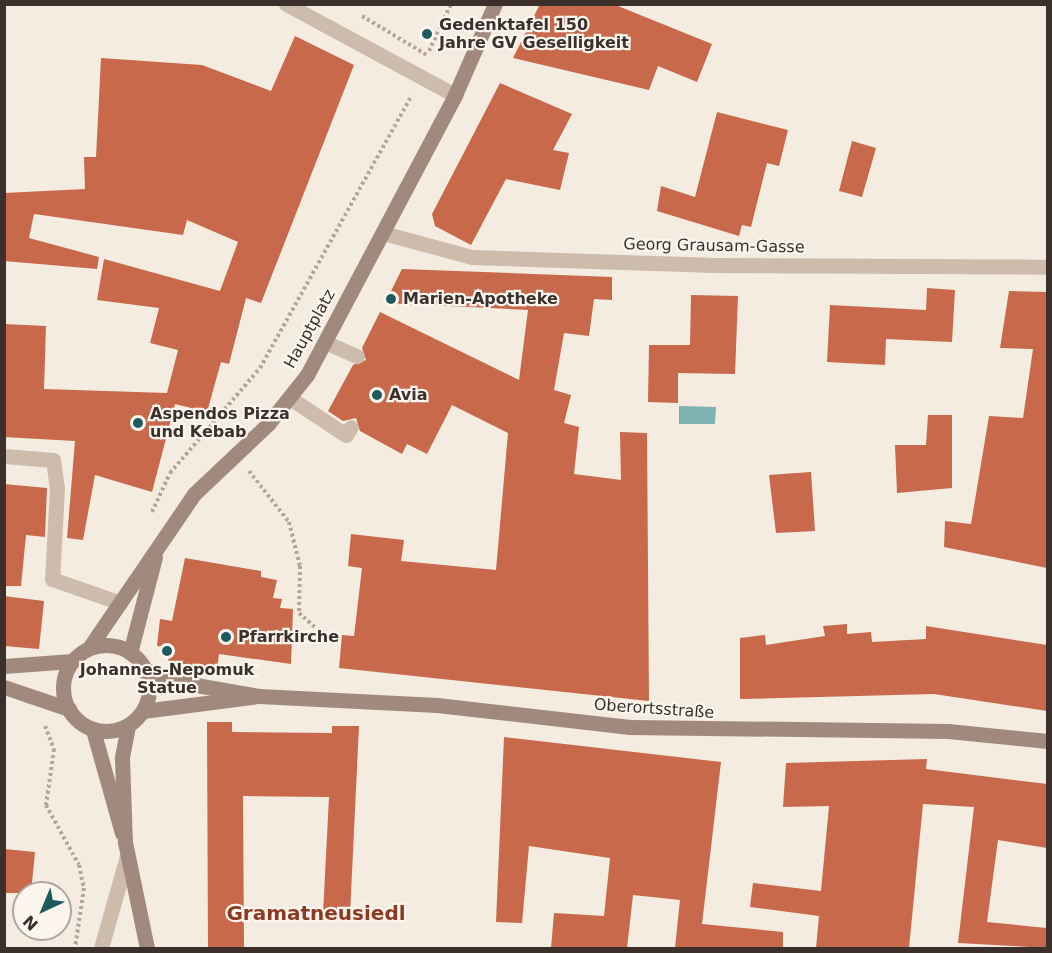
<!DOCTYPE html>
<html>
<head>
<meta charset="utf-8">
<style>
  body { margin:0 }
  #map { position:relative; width:1052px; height:953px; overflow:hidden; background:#f4ebe1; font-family:"DejaVu Sans",sans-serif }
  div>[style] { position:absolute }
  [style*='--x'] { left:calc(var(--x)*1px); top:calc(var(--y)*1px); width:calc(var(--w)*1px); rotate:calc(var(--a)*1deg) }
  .water>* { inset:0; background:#7fb0b2 }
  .building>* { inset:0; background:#c8694b }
  .path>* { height:4px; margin-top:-2px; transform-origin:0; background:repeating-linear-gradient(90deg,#b9a596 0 3px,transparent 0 6px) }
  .lane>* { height:15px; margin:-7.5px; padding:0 7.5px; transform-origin:7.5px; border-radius:7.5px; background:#cdbbac }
  .street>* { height:15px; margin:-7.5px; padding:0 7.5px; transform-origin:7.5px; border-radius:7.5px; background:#cdbbac }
  .secondary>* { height:15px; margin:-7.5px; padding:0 7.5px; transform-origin:7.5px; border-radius:7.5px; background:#a18a7d }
  .secondary>.ring { margin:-7.5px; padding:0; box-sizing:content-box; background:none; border:15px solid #a18a7d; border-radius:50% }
  .dots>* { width:16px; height:16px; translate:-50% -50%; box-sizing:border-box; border:3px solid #fbf5ee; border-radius:50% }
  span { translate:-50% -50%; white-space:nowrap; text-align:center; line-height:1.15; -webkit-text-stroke:4.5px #fbf5ee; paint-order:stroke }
  .poi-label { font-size:16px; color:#3b302b; font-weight:700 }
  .left { translate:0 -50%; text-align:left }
  .street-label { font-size:16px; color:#3b302b }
  .quarter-label { font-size:20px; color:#8c3b22; font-weight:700 }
  .frame { position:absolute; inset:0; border:6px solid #3b302b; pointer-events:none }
  .north { position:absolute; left:12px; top:881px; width:60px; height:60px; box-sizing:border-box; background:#fbf5ee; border:2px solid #aea6a0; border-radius:50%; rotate:224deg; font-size:16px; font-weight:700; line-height:24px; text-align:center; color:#3b302b }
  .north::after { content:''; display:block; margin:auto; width:21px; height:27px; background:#1f5a5e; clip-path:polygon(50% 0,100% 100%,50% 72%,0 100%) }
</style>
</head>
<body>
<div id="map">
  <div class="water">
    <i style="clip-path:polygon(679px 406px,716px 407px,715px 424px,679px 424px)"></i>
  </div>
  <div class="building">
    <i style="clip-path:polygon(540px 4px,613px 4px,712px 44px,697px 82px,658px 66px,649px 90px,513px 58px)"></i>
    <i style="clip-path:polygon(295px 36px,354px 65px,261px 303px,246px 298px,229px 364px,221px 362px,207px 412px,175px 404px,152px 492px,95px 475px,83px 540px,67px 538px,75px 441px,4px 437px,4px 324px,46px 326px,44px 389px,167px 393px,178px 350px,150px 343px,159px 308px,97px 300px,104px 259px,220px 291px,238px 242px,187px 220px,183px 235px,34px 214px,29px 238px,99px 257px,97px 269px,4px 261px,4px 193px,85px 189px,84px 157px,96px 157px,101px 58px,202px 65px,271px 91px)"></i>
    <i style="clip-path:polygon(500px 83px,572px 114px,553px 150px,569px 153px,560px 190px,506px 179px,471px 245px,435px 226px,432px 214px)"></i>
    <i style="clip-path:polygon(717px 112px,788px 130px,779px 166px,767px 163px,751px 227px,742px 225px,739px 236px,657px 211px,661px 186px,695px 197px)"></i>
    <i style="clip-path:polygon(852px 141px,876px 148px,862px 197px,839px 191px)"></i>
    <i style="clip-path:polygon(402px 269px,612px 277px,612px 300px,594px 299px,589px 336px,564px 333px,554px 390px,571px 395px,564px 423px,579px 427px,574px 474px,621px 480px,620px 432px,647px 433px,649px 701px,339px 668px,342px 635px,354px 636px,362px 568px,348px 566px,351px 534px,404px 540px,401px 561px,496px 570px,508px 433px,452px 405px,427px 454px,407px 444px,402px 454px,360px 431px,356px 418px,343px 421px,328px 411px,353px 365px,366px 360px,362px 348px,380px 312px,519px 380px,528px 310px,385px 303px)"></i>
    <i style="clip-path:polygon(927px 288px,955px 290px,952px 342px,886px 339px,885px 365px,827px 362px,830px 305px,926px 310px)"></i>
    <i style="clip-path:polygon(1009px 291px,1047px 292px,1047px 568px,944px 547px,945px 521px,971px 524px,989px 416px,1023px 418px,1033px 349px,1000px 348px)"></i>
    <i style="clip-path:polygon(691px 295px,738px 296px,735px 374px,678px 373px,678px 403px,648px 402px,649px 345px,690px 345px)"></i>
    <i style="clip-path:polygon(928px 415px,952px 415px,952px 488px,897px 493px,895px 445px,926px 445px)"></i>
    <i style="clip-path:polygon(811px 472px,815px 531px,776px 533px,769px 475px)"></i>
    <i style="clip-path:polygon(4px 484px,47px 488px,45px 537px,26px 535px,21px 586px,4px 586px)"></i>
    <i style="clip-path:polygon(185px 558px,261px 571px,261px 577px,277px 580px,273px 598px,282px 599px,280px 608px,293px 609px,291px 664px,219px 654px,217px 668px,168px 662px,170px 648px,157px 646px,160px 619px,172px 621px)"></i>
    <i style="clip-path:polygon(4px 596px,44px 601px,39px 649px,4px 646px)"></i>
    <i style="clip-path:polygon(847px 624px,847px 634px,871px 632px,872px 642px,926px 639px,926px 626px,1047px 645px,1047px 711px,934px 694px,740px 699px,740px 638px,765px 635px,766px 645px,825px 636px,823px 626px)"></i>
    <i style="clip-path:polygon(207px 722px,232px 722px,232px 732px,332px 733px,332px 726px,359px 726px,350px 915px,323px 914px,329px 797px,243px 796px,244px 948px,208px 948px)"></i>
    <i style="clip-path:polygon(504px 737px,721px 762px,702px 924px,783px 932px,783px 948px,675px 948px,680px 900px,633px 895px,627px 948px,551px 948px,554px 913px,604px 916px,610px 858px,529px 846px,522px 923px,496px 922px)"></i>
    <i style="clip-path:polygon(927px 759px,926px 769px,1047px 784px,1047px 848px,998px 840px,987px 922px,1047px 928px,1047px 948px,958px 943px,974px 807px,923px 804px,909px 948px,816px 948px,819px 916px,750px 907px,753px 883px,821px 891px,829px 806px,783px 807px,786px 763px)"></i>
    <i style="clip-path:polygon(4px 849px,35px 852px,31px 893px,4px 893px)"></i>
  </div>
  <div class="path">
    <i style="--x:362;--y:16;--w:76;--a:31"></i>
    <i style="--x:429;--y:51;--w:52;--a:-64.9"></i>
    <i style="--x:249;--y:471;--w:65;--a:51.9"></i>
    <i style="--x:289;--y:522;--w:45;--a:76"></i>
    <i style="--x:300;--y:566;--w:47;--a:91.2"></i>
    <i style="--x:299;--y:613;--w:24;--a:42"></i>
    <i style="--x:152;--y:512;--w:43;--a:-65.2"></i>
    <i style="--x:170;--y:473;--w:138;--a:-49.4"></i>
    <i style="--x:260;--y:368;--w:312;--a:-60.9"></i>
    <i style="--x:45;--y:726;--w:25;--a:69"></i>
    <i style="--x:54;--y:749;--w:57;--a:98.1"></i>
    <i style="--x:46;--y:805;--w:68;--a:61.2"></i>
    <i style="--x:79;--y:865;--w:24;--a:78"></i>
    <i style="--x:84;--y:888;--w:61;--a:98.5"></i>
  </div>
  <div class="lane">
    <i style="--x:325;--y:342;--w:35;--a:24"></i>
    <i style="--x:290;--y:398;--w:67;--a:33.5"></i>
    <i style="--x:346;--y:435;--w:9;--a:-58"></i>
    <i style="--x:4;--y:456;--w:49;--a:4.7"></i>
    <i style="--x:53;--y:460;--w:28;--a:82"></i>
    <i style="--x:57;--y:488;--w:91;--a:93.1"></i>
    <i style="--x:52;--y:579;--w:70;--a:19.2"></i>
    <i style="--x:101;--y:948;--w:96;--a:-74.2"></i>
  </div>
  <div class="street">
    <i style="--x:286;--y:4;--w:192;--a:28.3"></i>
    <i style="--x:383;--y:233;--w:92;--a:15.1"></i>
    <i style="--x:472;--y:257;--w:236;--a:1.9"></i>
    <i style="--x:708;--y:265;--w:340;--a:0.3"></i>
  </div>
  <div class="secondary">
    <i class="ring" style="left:63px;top:645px;width:71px;height:71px"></i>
    <i style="--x:89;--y:648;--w:186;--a:-55.7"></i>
    <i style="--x:194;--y:494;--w:102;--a:-43.4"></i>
    <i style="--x:268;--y:424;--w:63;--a:-51.5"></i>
    <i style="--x:307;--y:375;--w:317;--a:-62.1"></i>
    <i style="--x:455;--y:95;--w:99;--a:-66.3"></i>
    <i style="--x:130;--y:653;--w:99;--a:-75.4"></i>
    <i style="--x:4;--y:666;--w:68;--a:-4.2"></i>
    <i style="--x:144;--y:669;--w:25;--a:26"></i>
    <i style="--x:167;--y:680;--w:93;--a:9.9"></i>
    <i style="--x:259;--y:696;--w:178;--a:2.9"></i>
    <i style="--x:437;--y:705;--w:194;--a:6.5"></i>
    <i style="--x:630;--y:727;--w:318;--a:0.7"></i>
    <i style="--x:948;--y:731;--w:100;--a:5.7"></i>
    <i style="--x:4;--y:687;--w:69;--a:18.7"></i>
    <i style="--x:143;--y:711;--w:111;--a:-7.3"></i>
    <i style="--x:128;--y:726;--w:33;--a:101"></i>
    <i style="--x:122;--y:758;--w:84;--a:88"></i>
    <i style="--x:125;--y:842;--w:108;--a:78.3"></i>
    <i style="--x:93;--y:730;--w:107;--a:74.3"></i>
  </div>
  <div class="dots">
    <i style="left:427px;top:34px;background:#1f5a5e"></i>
    <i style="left:391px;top:299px;background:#1f5a5e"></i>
    <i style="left:377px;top:395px;background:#1f5a5e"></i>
    <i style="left:138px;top:423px;background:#1f5a5e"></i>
    <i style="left:226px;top:637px;background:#1f5a5e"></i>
    <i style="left:167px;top:651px;background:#1f5a5e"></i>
  </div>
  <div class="poi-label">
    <span class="left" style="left:439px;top:34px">Gedenktafel 150<br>Jahre GV Geselligkeit</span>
    <span class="left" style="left:403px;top:299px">Marien-Apotheke</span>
    <span class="left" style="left:389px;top:395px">Avia</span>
    <span class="left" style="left:150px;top:423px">Aspendos Pizza<br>und Kebab</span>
    <span class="left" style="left:238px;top:637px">Pfarrkirche</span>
    <span style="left:167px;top:679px">Johannes-Nepomuk<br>Statue</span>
  </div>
  <div class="street-label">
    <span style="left:714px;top:246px;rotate:1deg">Georg Grausam-Gasse</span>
    <span style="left:310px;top:329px;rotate:-61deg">Hauptplatz</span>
    <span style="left:654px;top:709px;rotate:4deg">Oberortsstraße</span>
  </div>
  <div class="quarter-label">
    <span style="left:316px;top:913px">Gramatneusiedl</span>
  </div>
  <div class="frame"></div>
  <div class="north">N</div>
</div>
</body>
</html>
